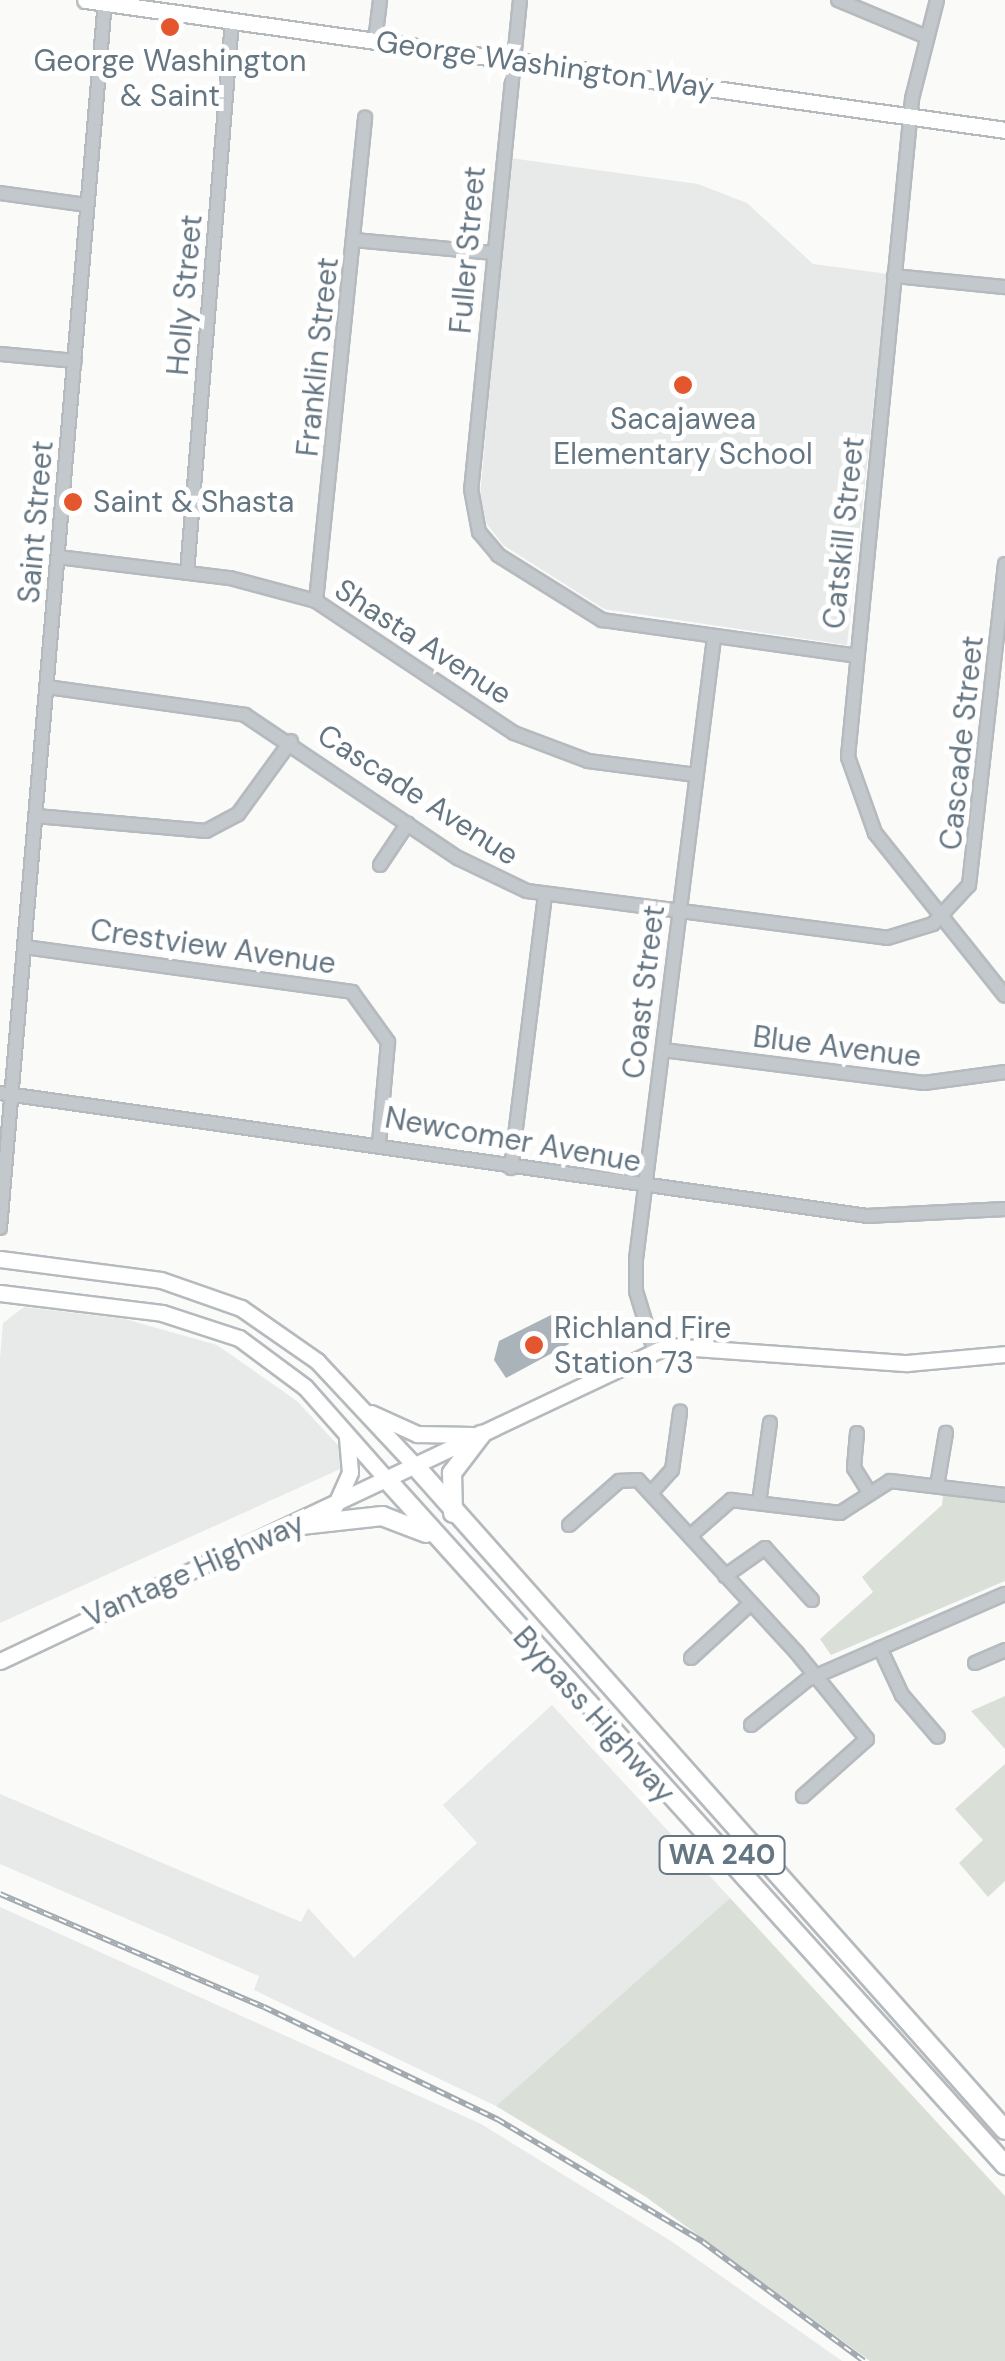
<!DOCTYPE html>
<html>
<head>
<meta charset="utf-8">
<style>
  body { margin:0 }
  #map { position:relative; width:1005px; height:2361px; overflow:hidden; background:#fafaf8; font-family:"DM Sans",sans-serif }
  div>[style] { position:absolute }
  [style*='--x'] { left:calc(var(--x)*1px); top:calc(var(--y)*1px); width:calc(var(--w)*1px); rotate:calc(var(--a)*1deg) }
  .built>* { inset:0; background:#e8e9e9 }
  .green>* { inset:0; background:#dadfd7 }
  .building>* { inset:0; background:#aab3b9 }
  .roads { filter:drop-shadow(2px 0 #b5babe) drop-shadow(-2px 0 #b5babe) drop-shadow(0 2px #b5babe) drop-shadow(0 -2px #b5babe) }
  .minor>* { height:12px; margin:-6px; padding:0 6px; transform-origin:6px; border-radius:6px; background:#c3c8cc }
  .major>* { height:15px; margin:-7.5px; padding:0 7.5px; transform-origin:7.5px; border-radius:7.5px; background:#fff }
  .highway>* { height:18px; margin:-9px; padding:0 9px; transform-origin:9px; border-radius:9px; background:#fff }
  .rail>* { height:6px; margin-top:-3px; transform-origin:0; background:repeating-linear-gradient(90deg,#fff 0 8px,#a2aab0 0 16px); box-sizing:border-box; border-block:2px solid #a2aab0 }
  .dots>* { width:28px; height:28px; translate:-50% -50%; box-sizing:border-box; border:5px solid #fff; border-radius:50% }
  span { translate:-50% -50%; white-space:nowrap; text-align:center; line-height:1.15; -webkit-text-stroke:10px #fff; paint-order:stroke }
  .shield-label span { padding:2px 8px; background:#fff; border:2px solid; border-radius:8px; -webkit-text-stroke-width:0 }
  .shield-label { font-size:28px; color:#657683; font-weight:700 }
  .poi-label { font-size:30px; color:#657683 }
  .left { translate:0 -50%; text-align:left }
  .street-label { font-size:30px; color:#657683 }
</style>
</head>
<body>
<div id="map">
  <div class="built">
    <i style="clip-path:polygon(510px 158px,698px 184px,747px 203px,813px 264px,888px 274px,847px 645px,604px 609px,503px 545px,487px 524px,480px 496px)"></i>
    <i style="clip-path:polygon(24px 1307px,125px 1319px,217px 1345px,297px 1401px,347px 1455px,347px 1466px,0 1623px,0 1359px,3px 1323px)"></i>
    <i style="clip-path:polygon(552px 1705px,730px 1898px,496px 2106px,254px 1990px,259px 1976px,0 1864px,0 1794px,301px 1922px,308px 1908px,354px 1958px,477px 1843px,443px 1805px)"></i>
    <i style="clip-path:polygon(0 1907px,481px 2124px,671px 2241px,842px 2361px,0 2361px)"></i>
  </div>
  <div class="green">
    <i style="clip-path:polygon(943px 1495px,1005px 1502px,1005px 1581px,831px 1655px,820px 1639px,873px 1592px,862px 1577px,942px 1505px)"></i>
    <i style="clip-path:polygon(1005px 1696px,1005px 1749px,971px 1711px)"></i>
    <i style="clip-path:polygon(1005px 1764px,1005px 1881px,988px 1897px,959px 1863px,983px 1840px,955px 1809px)"></i>
    <i style="clip-path:polygon(730px 1898px,1005px 2196px,1005px 2361px,870px 2361px,646px 2197px,496px 2106px)"></i>
  </div>
  <div class="building">
    <i style="clip-path:polygon(553px 1314px,569px 1344px,506px 1378px,494px 1360px,499px 1341px)"></i>
  </div>
  <div class="roads">
    <div class="minor">
      <i style="--x:520;--y:0;--w:491;--a:95.7"></i>
      <i style="--x:471;--y:489;--w:44;--a:79.5"></i>
      <i style="--x:479;--y:532;--w:30;--a:50"></i>
      <i style="--x:498;--y:555;--w:123;--a:32"></i>
      <i style="--x:602;--y:620;--w:258;--a:8"></i>
      <i style="--x:838;--y:0;--w:91;--a:22.6"></i>
      <i style="--x:937;--y:0;--w:102;--a:104.2"></i>
      <i style="--x:912;--y:99;--w:661;--a:95.56"></i>
      <i style="--x:848;--y:757;--w:81;--a:70.4"></i>
      <i style="--x:875;--y:833;--w:208;--a:51.4"></i>
      <i style="--x:375;--y:41;--w:41;--a:-83"></i>
      <i style="--x:0;--y:193;--w:88;--a:7.9"></i>
      <i style="--x:355;--y:240;--w:139;--a:5.4"></i>
      <i style="--x:894;--y:276;--w:112;--a:5.7"></i>
      <i style="--x:0;--y:354;--w:75;--a:5.3"></i>
      <i style="--x:58;--y:557;--w:173;--a:7"></i>
      <i style="--x:230;--y:578;--w:89;--a:15"></i>
      <i style="--x:316;--y:601;--w:238;--a:33.7"></i>
      <i style="--x:514;--y:733;--w:79;--a:20.7"></i>
      <i style="--x:588;--y:761;--w:109;--a:7.4"></i>
      <i style="--x:187;--y:573;--w:554;--a:-85.34"></i>
      <i style="--x:316;--y:601;--w:486;--a:-84.2"></i>
      <i style="--x:47;--y:687;--w:200;--a:8"></i>
      <i style="--x:245;--y:715;--w:257;--a:33.9"></i>
      <i style="--x:458;--y:858;--w:76;--a:25.6"></i>
      <i style="--x:527;--y:891;--w:363;--a:7.4"></i>
      <i style="--x:887;--y:938;--w:48;--a:-16.9"></i>
      <i style="--x:933;--y:924;--w:53;--a:-47.3"></i>
      <i style="--x:969;--y:885;--w:323;--a:-83.6"></i>
      <i style="--x:36;--y:816;--w:171;--a:5"></i>
      <i style="--x:206;--y:831;--w:36;--a:-28"></i>
      <i style="--x:238;--y:814;--w:90;--a:-54"></i>
      <i style="--x:380;--y:865;--w:50;--a:-56.3"></i>
      <i style="--x:25;--y:947;--w:330;--a:7.8"></i>
      <i style="--x:352;--y:992;--w:62;--a:54.2"></i>
      <i style="--x:388;--y:1042;--w:100;--a:95.1"></i>
      <i style="--x:663;--y:1050;--w:263;--a:7.2"></i>
      <i style="--x:924;--y:1083;--w:82;--a:-7.7"></i>
      <i style="--x:0;--y:1093;--w:876;--a:8.07"></i>
      <i style="--x:867;--y:1216;--w:138;--a:-2.9"></i>
      <i style="--x:511;--y:1168;--w:274;--a:-82.9"></i>
      <i style="--x:0;--y:1228;--w:1232;--a:-85.11"></i>
      <i style="--x:654;--y:1350;--w:62;--a:-107"></i>
      <i style="--x:636;--y:1291;--w:32;--a:-90"></i>
      <i style="--x:636;--y:1259;--w:626;--a:-82.84"></i>
      <i style="--x:857;--y:1433;--w:35;--a:95"></i>
      <i style="--x:854;--y:1468;--w:28;--a:58"></i>
      <i style="--x:937;--y:1486;--w:54;--a:-80.4"></i>
      <i style="--x:651;--y:1493;--w:31;--a:-48"></i>
      <i style="--x:672;--y:1470;--w:59;--a:-82.1"></i>
      <i style="--x:759;--y:1503;--w:81;--a:-82.2"></i>
      <i style="--x:569;--y:1525;--w:67;--a:-41.3"></i>
      <i style="--x:619;--y:1481;--w:19;--a:-3"></i>
      <i style="--x:638;--y:1480;--w:235;--a:47.4"></i>
      <i style="--x:797;--y:1653;--w:111;--a:50.9"></i>
      <i style="--x:867;--y:1739;--w:86;--a:138.3"></i>
      <i style="--x:690;--y:1536;--w:55;--a:-41.3"></i>
      <i style="--x:731;--y:1500;--w:110;--a:6.8"></i>
      <i style="--x:840;--y:1513;--w:59;--a:-32.6"></i>
      <i style="--x:890;--y:1481;--w:116;--a:6.9"></i>
      <i style="--x:725;--y:1576;--w:49;--a:-35"></i>
      <i style="--x:765;--y:1548;--w:70;--a:47.9"></i>
      <i style="--x:880;--y:1648;--w:52;--a:64.9"></i>
      <i style="--x:902;--y:1695;--w:55;--a:49.4"></i>
      <i style="--x:691;--y:1658;--w:80;--a:-42.5"></i>
      <i style="--x:975;--y:1663;--w:33;--a:-23"></i>
      <i style="--x:751;--y:1725;--w:72;--a:-38.8"></i>
      <i style="--x:807;--y:1680;--w:216;--a:-23.5"></i>
    </div>
    <div class="major">
      <i style="--x:85;--y:0;--w:929;--a:8.04"></i>
      <i style="--x:0;--y:1259;--w:162;--a:7.4"></i>
      <i style="--x:161;--y:1280;--w:85;--a:19.3"></i>
      <i style="--x:241;--y:1308;--w:93;--a:34.9"></i>
      <i style="--x:317;--y:1361;--w:146;--a:46.9"></i>
      <i style="--x:0;--y:1293;--w:163;--a:7"></i>
      <i style="--x:162;--y:1313;--w:81;--a:18"></i>
      <i style="--x:239;--y:1338;--w:82;--a:36.6"></i>
      <i style="--x:305;--y:1387;--w:127;--a:48.5"></i>
      <i style="--x:371;--y:1413;--w:51;--a:24.5"></i>
      <i style="--x:417;--y:1434;--w:56;--a:1"></i>
      <i style="--x:335;--y:1506;--w:37;--a:-66"></i>
      <i style="--x:350;--y:1472;--w:37;--a:-95"></i>
      <i style="--x:0;--y:1661;--w:738;--a:-25.28"></i>
      <i style="--x:667;--y:1346;--w:241;--a:4.1"></i>
      <i style="--x:907;--y:1363;--w:98;--a:-5.2"></i>
    </div>
    <div class="highway">
      <i style="--x:417;--y:1468;--w:885;--a:48.39"></i>
      <i style="--x:389;--y:1482;--w:920;--a:47.95"></i>
      <i style="--x:453;--y:1513;--w:40;--a:-91.4"></i>
      <i style="--x:452;--y:1473;--w:48;--a:-52.7"></i>
      <i style="--x:292;--y:1526;--w:91;--a:-6.3"></i>
      <i style="--x:382;--y:1516;--w:47;--a:21.1"></i>
    </div>
  </div>
  <div class="rail">
    <i style="--x:0;--y:1894;--w:287;--a:23.2"></i>
    <i style="--x:264;--y:2007;--w:259;--a:25.7"></i>
    <i style="--x:497;--y:2119;--w:240;--a:30.8"></i>
    <i style="--x:703;--y:2242;--w:200;--a:36.5"></i>
  </div>
  <div class="dots">
    <i style="left:170px;top:27px;background:#e4572e"></i>
    <i style="left:683px;top:385px;background:#e4572e"></i>
    <i style="left:73px;top:502px;background:#e4572e"></i>
    <i style="left:534px;top:1345px;background:#e4572e"></i>
  </div>
  <div class="shield-label">
    <span style="left:722px;top:1855px">WA 240</span>
  </div>
  <div class="poi-label">
    <span style="left:170px;top:78px">George Washington<br>&amp; Saint</span>
    <span style="left:683px;top:436px">Sacajawea<br>Elementary School</span>
    <span class="left" style="left:93px;top:502px">Saint &amp; Shasta</span>
    <span class="left" style="left:554px;top:1345px">Richland Fire<br>Station 73</span>
  </div>
  <div class="street-label">
    <span style="left:545px;top:65px;rotate:8deg">George Washington Way</span>
    <span style="left:468px;top:250px;rotate:-85deg">Fuller Street</span>
    <span style="left:185px;top:295px;rotate:-85deg">Holly Street</span>
    <span style="left:318px;top:357px;rotate:-84deg">Franklin Street</span>
    <span style="left:36px;top:522px;rotate:-85deg">Saint Street</span>
    <span style="left:844px;top:533px;rotate:-84deg">Catskill Street</span>
    <span style="left:423px;top:642px;rotate:33deg">Shasta Avenue</span>
    <span style="left:962px;top:743px;rotate:-84deg">Cascade Street</span>
    <span style="left:418px;top:795px;rotate:33deg">Cascade Avenue</span>
    <span style="left:213px;top:947px;rotate:8deg">Crestview Avenue</span>
    <span style="left:644px;top:992px;rotate:-83deg">Coast Street</span>
    <span style="left:837px;top:1047px;rotate:7deg">Blue Avenue</span>
    <span style="left:513px;top:1140px;rotate:10deg">Newcomer Avenue</span>
    <span style="left:194px;top:1570px;rotate:-24deg">Vantage Highway</span>
    <span style="left:594px;top:1715px;rotate:48deg">Bypass Highway</span>
  </div>
</div>
</body>
</html>
